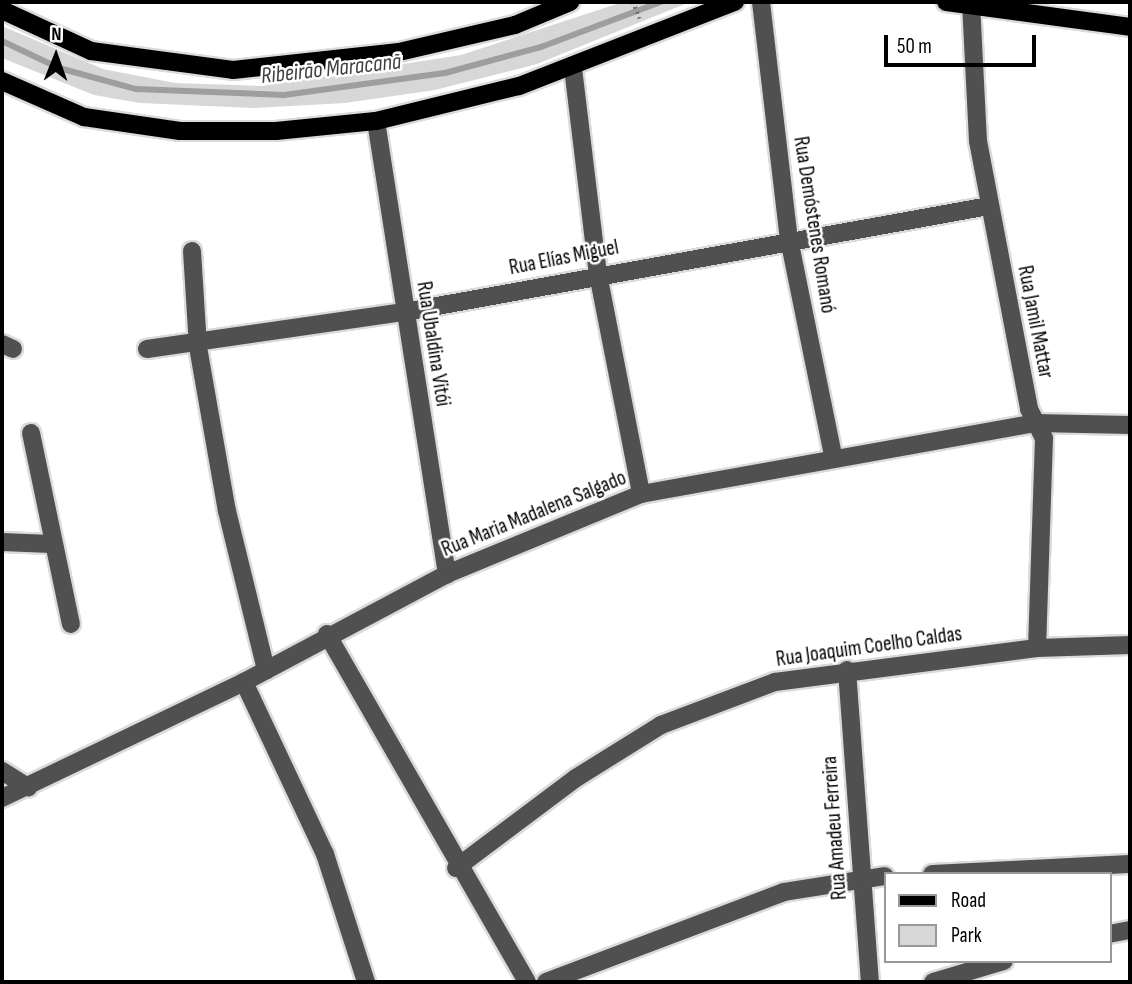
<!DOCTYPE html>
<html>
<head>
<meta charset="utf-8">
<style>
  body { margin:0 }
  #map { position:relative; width:1132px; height:984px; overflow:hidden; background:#fff; font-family:"Sofia Sans Condensed",sans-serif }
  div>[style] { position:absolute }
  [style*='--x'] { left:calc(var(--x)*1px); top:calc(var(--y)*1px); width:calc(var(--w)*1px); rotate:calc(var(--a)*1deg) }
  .green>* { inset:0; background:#d7d7d7 }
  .stream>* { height:6px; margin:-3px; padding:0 3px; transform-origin:3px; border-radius:3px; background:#9e9e9e }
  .path>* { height:3.5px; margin-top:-1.75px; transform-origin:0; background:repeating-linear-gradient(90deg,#727272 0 2px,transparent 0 5.5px) }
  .roads { filter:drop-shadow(2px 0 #dbdbdb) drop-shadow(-2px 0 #dbdbdb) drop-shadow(0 2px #dbdbdb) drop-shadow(0 -2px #dbdbdb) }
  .minor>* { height:18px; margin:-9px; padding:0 9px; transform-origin:9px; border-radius:9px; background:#505050 }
  .major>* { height:18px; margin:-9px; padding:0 9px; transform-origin:9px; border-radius:9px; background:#000 }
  span { translate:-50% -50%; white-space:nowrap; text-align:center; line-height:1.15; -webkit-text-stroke:5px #fff; paint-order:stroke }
  .street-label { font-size:21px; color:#000 }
  .water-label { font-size:23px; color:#3f3f3f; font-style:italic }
  .frame { position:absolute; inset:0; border:4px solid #000; pointer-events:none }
  .legend { position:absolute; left:884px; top:872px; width:228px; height:91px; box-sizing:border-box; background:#fff; border:2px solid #999; margin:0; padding:9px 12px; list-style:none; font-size:21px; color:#000 }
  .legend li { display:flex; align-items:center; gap:14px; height:35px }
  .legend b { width:35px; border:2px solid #999 }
  .north { position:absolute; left:21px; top:21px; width:70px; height:70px; -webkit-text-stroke:5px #fff; paint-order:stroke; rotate:1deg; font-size:19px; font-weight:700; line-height:28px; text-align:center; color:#000 }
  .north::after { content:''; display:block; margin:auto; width:24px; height:32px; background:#000; clip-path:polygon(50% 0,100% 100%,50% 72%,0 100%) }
  .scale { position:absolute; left:884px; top:35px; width:152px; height:32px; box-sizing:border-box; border:4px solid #000; border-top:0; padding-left:9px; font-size:21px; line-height:24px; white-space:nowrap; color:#000; -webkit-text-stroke:5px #fff; paint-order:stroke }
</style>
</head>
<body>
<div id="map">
  <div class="green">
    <i style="clip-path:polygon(623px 2px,690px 2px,537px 64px,435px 90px,345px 103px,253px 108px,140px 103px,94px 95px,2px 58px,2px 26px,103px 69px,175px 83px,262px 86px,461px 55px)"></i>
  </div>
  <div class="stream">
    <i style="--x:2;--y:41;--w:63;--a:25.3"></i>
    <i style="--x:59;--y:68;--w:80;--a:15.3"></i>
    <i style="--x:136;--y:89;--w:148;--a:2.3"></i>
    <i style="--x:284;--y:95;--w:162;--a:-7.8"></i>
    <i style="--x:445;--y:73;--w:99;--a:-15.2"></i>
    <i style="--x:541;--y:47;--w:128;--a:-20.6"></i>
  </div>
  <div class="path">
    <i style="--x:633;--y:2;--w:18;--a:68"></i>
  </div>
  <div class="roads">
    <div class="minor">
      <i style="--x:761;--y:2;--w:239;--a:83.3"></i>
      <i style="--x:789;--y:239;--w:220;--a:78.5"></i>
      <i style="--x:971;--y:3;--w:138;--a:87.1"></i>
      <i style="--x:978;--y:141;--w:273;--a:79.2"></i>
      <i style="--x:1029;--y:409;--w:33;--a:63"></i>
      <i style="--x:1044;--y:438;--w:210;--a:91.9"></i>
      <i style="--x:573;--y:68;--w:208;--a:83.1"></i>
      <i style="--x:598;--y:274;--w:224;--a:78.9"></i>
      <i style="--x:376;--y:121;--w:459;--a:81.1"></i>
      <i style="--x:192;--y:251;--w:96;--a:86.4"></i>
      <i style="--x:198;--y:347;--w:167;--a:80"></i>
      <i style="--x:227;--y:511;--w:164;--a:76.2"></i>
      <i style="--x:2;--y:344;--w:12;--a:24"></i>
      <i style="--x:147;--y:349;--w:260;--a:-8.2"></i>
      <i style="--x:404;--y:312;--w:595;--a:-10.27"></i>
      <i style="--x:31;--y:433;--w:195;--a:78.2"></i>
      <i style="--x:2;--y:542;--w:49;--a:2.3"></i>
      <i style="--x:327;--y:634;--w:401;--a:60.1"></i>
      <i style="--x:847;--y:670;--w:313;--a:85.8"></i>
      <i style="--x:244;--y:682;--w:190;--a:64.8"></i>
      <i style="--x:325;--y:854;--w:134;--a:72.2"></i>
      <i style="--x:2;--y:771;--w:31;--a:32"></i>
      <i style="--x:2;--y:798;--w:268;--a:-25.6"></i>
      <i style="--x:244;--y:682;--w:230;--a:-28"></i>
      <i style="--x:447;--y:574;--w:210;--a:-22.4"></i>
      <i style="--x:641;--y:494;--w:401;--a:-10.2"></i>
      <i style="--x:1036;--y:423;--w:94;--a:1.2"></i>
      <i style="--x:456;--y:868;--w:150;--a:-36.9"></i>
      <i style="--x:576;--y:778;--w:100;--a:-31.9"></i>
      <i style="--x:661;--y:725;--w:122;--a:-20.7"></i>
      <i style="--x:775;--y:682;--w:264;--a:-7.4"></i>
      <i style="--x:1037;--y:648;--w:93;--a:-1.8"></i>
      <i style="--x:932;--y:874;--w:198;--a:-2.9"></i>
      <i style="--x:1109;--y:934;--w:21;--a:-11"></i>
      <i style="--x:546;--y:982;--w:254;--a:-20.7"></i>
      <i style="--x:784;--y:892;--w:102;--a:-9"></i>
      <i style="--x:933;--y:982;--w:74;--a:-16.5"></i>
    </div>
    <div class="major">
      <i style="--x:946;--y:2;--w:186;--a:7.7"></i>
      <i style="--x:2;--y:10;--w:98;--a:24.7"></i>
      <i style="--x:91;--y:51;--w:143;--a:7.6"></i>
      <i style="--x:233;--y:70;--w:167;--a:-6.2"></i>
      <i style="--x:399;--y:52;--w:119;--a:-13.1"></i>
      <i style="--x:515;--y:25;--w:60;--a:-22.7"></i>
      <i style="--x:2;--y:81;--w:90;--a:23.7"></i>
      <i style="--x:84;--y:117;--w:97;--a:8.3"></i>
      <i style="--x:180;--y:131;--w:96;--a:0"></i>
      <i style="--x:276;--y:131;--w:100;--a:-5.7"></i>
      <i style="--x:376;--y:121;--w:147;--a:-13.8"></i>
      <i style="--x:519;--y:86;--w:232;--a:-21.3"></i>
    </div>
  </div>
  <div class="street-label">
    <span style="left:814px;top:225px;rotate:81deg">Rua Demóstenes Romanó</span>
    <span style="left:564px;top:258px;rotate:-11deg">Rua Elías Miguel</span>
    <span style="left:1035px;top:322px;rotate:79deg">Rua Jamil Mattar</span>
    <span style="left:433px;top:344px;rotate:81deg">Rua Ubaldina Vitói</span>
    <span style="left:534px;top:514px;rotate:-22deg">Rua Maria Madalena Salgado</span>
    <span style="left:869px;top:647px;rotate:-8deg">Rua Joaquim Coelho Caldas</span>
    <span style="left:835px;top:828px;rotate:-94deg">Rua Amadeu Ferreira</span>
  </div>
  <div class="water-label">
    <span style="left:331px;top:69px;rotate:-6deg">Ribeirão Maracanã</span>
  </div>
  <div class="frame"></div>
  <ul class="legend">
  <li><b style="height:9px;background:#000"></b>Road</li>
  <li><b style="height:19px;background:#d7d7d7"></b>Park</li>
  </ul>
  <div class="north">N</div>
  <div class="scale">50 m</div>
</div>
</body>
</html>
